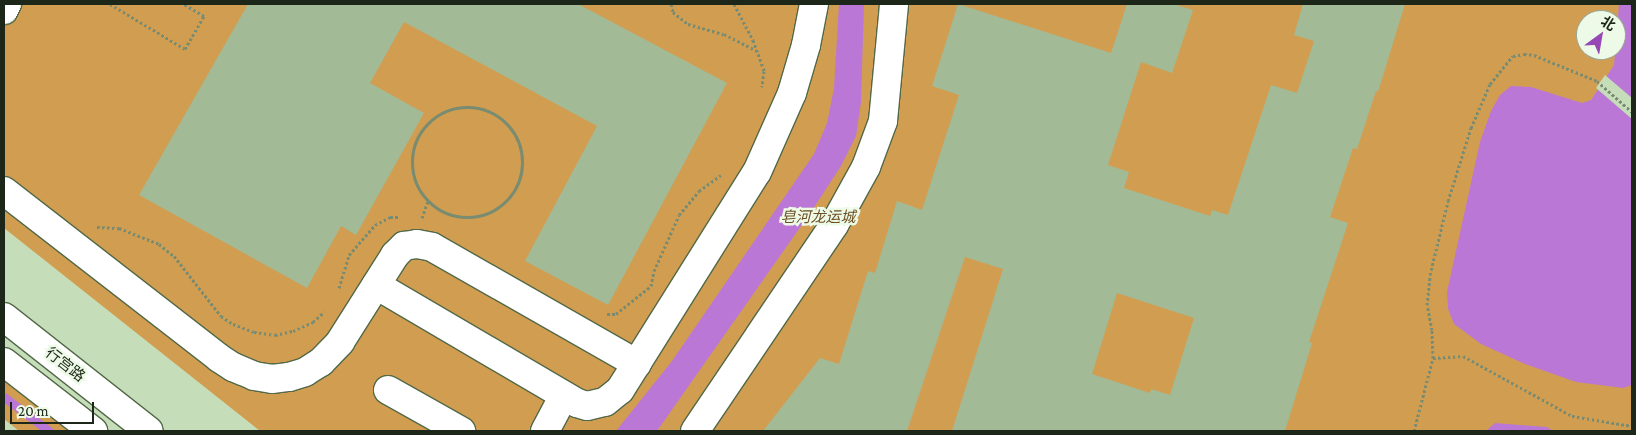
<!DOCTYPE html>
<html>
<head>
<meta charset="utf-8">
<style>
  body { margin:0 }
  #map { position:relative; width:1636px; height:435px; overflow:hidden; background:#c5deb9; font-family:"Crimson Pro","Noto Sans SC",serif }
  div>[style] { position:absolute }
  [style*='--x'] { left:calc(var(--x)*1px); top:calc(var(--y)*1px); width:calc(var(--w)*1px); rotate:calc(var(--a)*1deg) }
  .green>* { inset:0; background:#d19e51 }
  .water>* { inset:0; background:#ba77d6 }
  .pier>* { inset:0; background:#c5deb9 }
  .stream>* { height:9px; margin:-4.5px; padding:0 4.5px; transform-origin:4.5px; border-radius:4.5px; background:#ba77d6 }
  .building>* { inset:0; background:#a2ba96 }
  .path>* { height:3px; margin-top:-1.5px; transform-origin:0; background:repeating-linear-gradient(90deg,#798b71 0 2.5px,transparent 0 5px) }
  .path>.ring { margin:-1.5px; padding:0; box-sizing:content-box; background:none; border:3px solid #798b71; border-radius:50% }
  .roads { filter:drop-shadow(1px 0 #526847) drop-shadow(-1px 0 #526847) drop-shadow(0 1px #526847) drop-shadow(0 -1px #526847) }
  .minor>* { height:28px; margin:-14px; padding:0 14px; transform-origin:14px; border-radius:14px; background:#fff }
  .major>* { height:28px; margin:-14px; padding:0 14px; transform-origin:14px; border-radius:14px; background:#fff }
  span { translate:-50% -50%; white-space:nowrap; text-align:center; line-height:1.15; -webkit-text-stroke:5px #edfae7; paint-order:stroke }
  .park-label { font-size:15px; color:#6c4f22; font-style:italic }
  .street-label { font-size:15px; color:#1d2719 }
  .frame { position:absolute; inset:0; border:5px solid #1d2719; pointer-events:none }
  .north { position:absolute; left:1576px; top:10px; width:50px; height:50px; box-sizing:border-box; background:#edfae7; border:1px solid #9aa695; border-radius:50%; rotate:32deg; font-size:14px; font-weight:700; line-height:20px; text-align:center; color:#1d2719 }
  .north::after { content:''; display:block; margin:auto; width:18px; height:22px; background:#9747b6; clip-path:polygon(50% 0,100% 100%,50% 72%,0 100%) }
  .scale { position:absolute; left:10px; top:402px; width:84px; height:22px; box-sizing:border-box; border:2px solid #1d2719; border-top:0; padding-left:6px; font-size:15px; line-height:18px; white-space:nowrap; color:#1d2719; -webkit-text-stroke:4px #edfae7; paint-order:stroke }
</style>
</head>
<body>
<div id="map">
  <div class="green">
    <i style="clip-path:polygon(evenodd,4px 4px,1632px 4px,1632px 431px,260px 431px,4px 228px,4px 4px,1586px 20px,1616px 20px,1616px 50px,1586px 50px,1586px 20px)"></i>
    <i style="clip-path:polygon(4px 366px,85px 431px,19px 431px,4px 419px)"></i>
  </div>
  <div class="water">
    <i style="clip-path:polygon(839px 4px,864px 4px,861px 102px,856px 136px,841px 166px,813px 209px,657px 431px,616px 431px,672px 361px,814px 154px,827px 123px,834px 88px)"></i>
    <i style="clip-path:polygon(1619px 4px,1632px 4px,1632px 385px,1623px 388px,1576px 382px,1525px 364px,1481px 344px,1454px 324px,1448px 309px,1447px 292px,1480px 142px,1491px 111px,1500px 95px,1511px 86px,1531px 87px,1582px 103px,1591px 100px,1614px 65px)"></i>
    <i style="clip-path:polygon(1495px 423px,1547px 427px,1553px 431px,1486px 431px)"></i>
  </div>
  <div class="pier">
    <i style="clip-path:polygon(1605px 75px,1632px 98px,1632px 119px,1596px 88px)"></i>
  </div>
  <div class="stream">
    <i style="--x:4;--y:397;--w:56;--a:37.1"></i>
  </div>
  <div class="building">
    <i style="clip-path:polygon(248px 4px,578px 4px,727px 83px,608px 305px,525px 261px,597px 126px,404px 22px,370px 83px,424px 113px,356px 235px,341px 226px,307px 288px,139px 195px)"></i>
    <i style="clip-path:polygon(evenodd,958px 4px,1111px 53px,1127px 4px,1173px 4px,1193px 10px,1172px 73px,1141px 62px,1108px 165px,1129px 172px,1124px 188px,1210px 216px,1212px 210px,1228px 215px,1271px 85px,1297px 93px,1314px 41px,1294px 35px,1303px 4px,1405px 4px,1378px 92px,1376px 91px,1357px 149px,1353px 148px,1330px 217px,1348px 223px,1309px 342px,1312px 343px,1285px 431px,952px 431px,1003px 269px,965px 257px,907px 431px,763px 431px,820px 358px,839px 364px,868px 271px,875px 273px,897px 201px,922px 210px,959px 95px,932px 86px,958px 4px,1117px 293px,1194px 318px,1170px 395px,1151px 389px,1150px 393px,1092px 374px,1117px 293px)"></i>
  </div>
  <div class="path">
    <i style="--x:110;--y:4;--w:87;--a:31"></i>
    <i style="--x:185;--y:49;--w:38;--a:-60"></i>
    <i style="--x:204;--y:16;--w:23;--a:-149"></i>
    <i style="--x:671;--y:4;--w:8;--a:76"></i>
    <i style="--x:673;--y:12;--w:19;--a:39"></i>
    <i style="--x:688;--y:24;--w:37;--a:16"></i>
    <i style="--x:724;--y:34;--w:36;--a:27"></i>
    <i style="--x:734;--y:4;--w:41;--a:62.2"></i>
    <i style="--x:753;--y:40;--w:33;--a:70"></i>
    <i style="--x:764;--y:71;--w:16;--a:97"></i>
    <i class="ring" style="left:412px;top:107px;width:107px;height:107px"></i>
    <i style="--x:422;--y:218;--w:18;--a:-71"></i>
    <i style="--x:97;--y:227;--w:22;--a:3"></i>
    <i style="--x:119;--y:228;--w:43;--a:21.8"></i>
    <i style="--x:159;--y:244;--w:19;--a:39"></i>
    <i style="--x:174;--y:256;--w:76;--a:51.9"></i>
    <i style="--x:221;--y:316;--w:14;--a:34"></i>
    <i style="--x:233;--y:324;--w:22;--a:21"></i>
    <i style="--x:254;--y:332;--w:21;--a:8"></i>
    <i style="--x:275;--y:335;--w:18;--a:-13"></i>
    <i style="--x:293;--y:331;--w:22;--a:-24"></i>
    <i style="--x:313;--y:322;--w:15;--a:-42"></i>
    <i style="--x:339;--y:288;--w:34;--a:-73"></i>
    <i style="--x:349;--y:255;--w:40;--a:-49"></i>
    <i style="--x:375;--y:225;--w:17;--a:-28"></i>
    <i style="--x:390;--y:217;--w:10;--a:0"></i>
    <i style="--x:607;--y:314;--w:9;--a:0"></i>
    <i style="--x:616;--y:314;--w:45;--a:-38.7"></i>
    <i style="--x:651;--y:286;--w:15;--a:-79"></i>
    <i style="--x:654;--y:271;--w:61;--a:-65.9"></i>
    <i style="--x:679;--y:215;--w:31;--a:-50"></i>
    <i style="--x:699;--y:191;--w:27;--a:-36"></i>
    <i style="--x:1433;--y:358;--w:30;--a:-4"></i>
    <i style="--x:1463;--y:356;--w:124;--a:28.8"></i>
    <i style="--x:1572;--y:416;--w:61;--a:9.5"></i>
    <i style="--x:1414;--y:431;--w:75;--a:-75.4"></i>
    <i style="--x:1433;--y:358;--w:28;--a:-92"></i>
    <i style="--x:1432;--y:330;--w:25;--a:-101"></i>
    <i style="--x:1427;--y:305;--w:30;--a:-84"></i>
    <i style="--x:1430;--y:275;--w:76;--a:-76.3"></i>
    <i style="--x:1448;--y:201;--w:77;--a:-72.5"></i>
    <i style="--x:1471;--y:128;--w:48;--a:-66.6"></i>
    <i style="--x:1490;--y:84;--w:36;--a:-51"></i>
    <i style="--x:1513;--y:56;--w:11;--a:-10"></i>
    <i style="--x:1524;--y:54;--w:10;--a:6"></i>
    <i style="--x:1534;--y:55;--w:68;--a:22.4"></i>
    <i style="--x:1597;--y:81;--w:47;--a:41.5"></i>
  </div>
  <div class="roads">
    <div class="minor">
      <i style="--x:4;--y:10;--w:7;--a:-63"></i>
      <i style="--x:4;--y:191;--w:272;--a:37.8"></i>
      <i style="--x:219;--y:358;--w:17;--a:33"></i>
      <i style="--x:233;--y:367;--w:23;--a:23"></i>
      <i style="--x:254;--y:376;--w:18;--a:9"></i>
      <i style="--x:272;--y:379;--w:17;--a:-7"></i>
      <i style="--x:289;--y:377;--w:17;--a:-17"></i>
      <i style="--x:305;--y:372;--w:19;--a:-32"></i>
      <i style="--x:321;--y:362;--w:28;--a:-46"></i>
      <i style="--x:340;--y:342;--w:103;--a:-57.7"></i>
      <i style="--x:395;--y:255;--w:13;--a:-45"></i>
      <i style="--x:404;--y:246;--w:13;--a:-9"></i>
      <i style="--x:417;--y:244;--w:15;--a:11"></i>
      <i style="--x:432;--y:247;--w:236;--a:29.7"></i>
      <i style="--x:376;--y:285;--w:233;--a:30.4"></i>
      <i style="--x:577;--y:403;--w:10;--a:17"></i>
      <i style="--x:587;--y:406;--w:18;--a:-13"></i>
      <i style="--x:605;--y:402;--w:19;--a:-39"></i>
      <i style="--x:620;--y:390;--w:257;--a:-57.9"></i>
      <i style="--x:757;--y:172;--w:86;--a:-66.1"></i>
      <i style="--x:792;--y:93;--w:50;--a:-73.7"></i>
      <i style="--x:806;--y:45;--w:42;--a:-79"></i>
      <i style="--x:4;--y:362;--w:113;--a:37.8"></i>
      <i style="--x:388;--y:390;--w:84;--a:29.3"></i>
      <i style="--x:545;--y:431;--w:40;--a:-62"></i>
      <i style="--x:695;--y:431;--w:249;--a:-56"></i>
      <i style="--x:834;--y:225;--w:66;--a:-61.1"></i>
      <i style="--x:866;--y:167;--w:49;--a:-69.7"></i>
      <i style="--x:883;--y:121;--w:118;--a:-84.6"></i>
    </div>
    <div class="major">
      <i style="--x:4;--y:317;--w:184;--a:38.2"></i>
    </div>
  </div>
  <div class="park-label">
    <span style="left:818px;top:218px">皂河龙运城</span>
  </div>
  <div class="street-label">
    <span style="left:65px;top:365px;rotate:38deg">行宫路</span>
  </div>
  <div class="frame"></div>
  <div class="north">北</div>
  <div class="scale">20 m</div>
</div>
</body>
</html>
